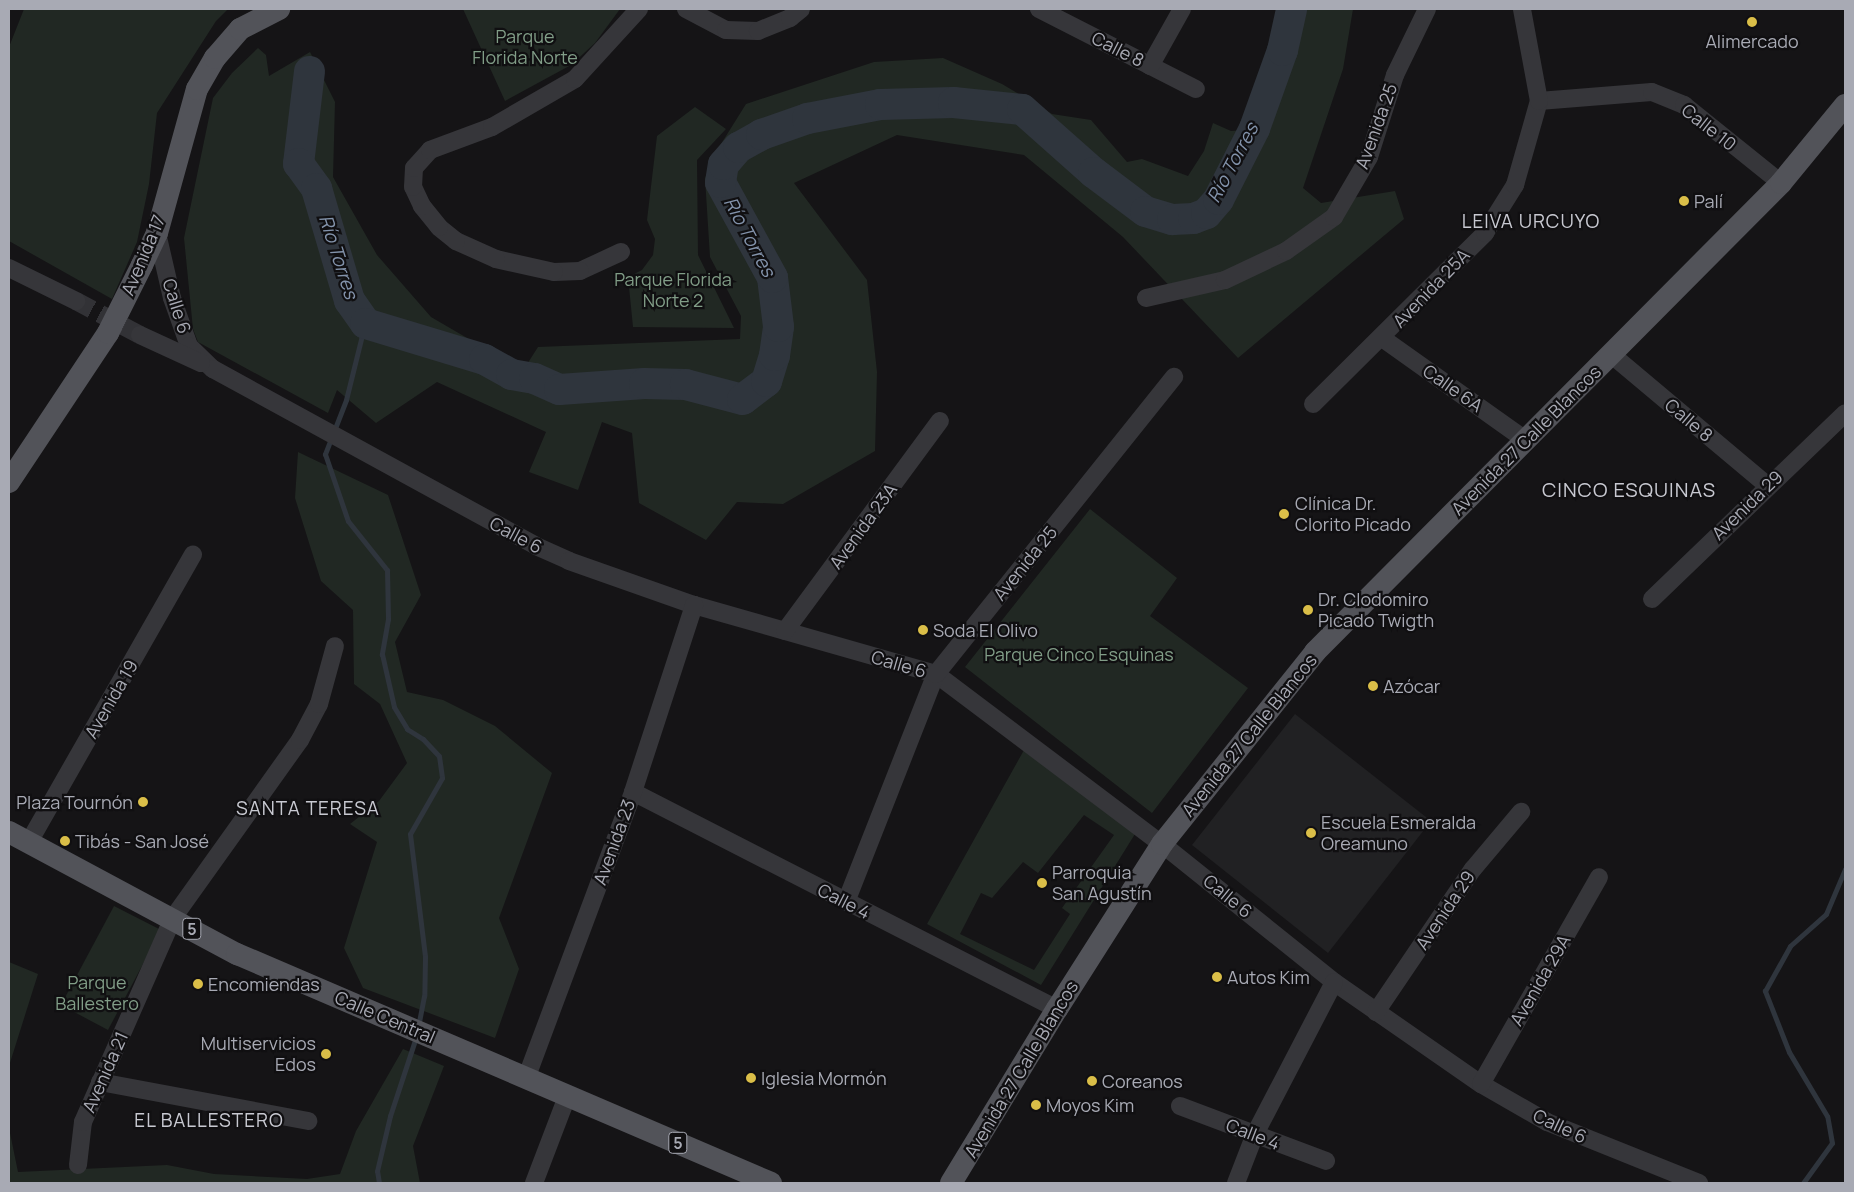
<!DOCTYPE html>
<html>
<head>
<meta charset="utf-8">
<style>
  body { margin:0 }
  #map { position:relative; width:1854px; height:1192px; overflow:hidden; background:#151416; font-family:Manrope,sans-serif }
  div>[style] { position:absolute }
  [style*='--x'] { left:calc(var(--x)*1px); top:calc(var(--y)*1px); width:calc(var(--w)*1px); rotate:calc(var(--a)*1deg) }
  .built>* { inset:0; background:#212123 }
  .green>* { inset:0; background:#212823 }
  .stream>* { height:5px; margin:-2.5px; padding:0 2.5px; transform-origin:2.5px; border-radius:2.5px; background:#2f353d }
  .river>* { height:31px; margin:-15.5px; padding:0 15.5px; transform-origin:15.5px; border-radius:15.5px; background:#2f353d }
  .minor-tunnel>* { height:18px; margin-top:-9px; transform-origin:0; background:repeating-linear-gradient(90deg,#323236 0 18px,transparent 0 27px) }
  .minor>* { height:18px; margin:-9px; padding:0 9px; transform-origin:9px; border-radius:9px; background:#36363a }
  .major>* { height:22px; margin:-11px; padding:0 11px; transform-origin:11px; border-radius:11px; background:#525359 }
  .dots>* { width:14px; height:14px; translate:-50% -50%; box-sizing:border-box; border:2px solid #100f11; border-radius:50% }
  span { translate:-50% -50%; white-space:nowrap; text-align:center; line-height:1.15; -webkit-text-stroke:4.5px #100f11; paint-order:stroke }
  .shield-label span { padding:1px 4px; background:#100f11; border:1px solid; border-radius:4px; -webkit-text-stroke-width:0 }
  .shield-label { font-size:16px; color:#a8aab4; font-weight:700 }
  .park-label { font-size:18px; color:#819d87 }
  .poi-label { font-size:18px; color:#a8aab4 }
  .left { translate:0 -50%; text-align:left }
  .right { translate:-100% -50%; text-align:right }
  .street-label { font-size:18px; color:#a8aab4 }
  .water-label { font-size:19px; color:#8393ab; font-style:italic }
  .neighbourhood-label { font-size:19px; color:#c8c9d1; letter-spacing:1px }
  .quarter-label { font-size:20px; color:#c8c9d1; letter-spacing:1px }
  .frame { position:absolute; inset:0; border:10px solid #a8aab4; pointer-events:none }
</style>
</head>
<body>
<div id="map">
  <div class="built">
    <i style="clip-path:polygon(1295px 714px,1431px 821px,1328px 953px,1192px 845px)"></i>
  </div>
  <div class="green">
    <i style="clip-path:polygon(24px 9px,228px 9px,216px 21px,157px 113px,149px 184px,137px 242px,112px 299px,9px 241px,9px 47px)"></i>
    <i style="clip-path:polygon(463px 9px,620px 9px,595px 43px,571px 65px,505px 101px)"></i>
    <i style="clip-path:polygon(1276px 9px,1353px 9px,1343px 69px,1303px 188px,1321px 203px,1395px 191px,1404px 219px,1238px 358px,1123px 237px,1024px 155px,897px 135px,794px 183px,867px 280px,877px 372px,875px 451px,783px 504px,737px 502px,706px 540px,639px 503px,632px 433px,602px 422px,578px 490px,529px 472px,546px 432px,437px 382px,376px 423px,337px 390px,328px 413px,198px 342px,193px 329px,184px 238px,213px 98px,232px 73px,258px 48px,266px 55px,269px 76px,310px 52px,335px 102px,333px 177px,377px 255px,431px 317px,474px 342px,482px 353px,524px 369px,538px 347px,740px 339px,741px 316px,710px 257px,705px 178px,721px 144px,746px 104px,874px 62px,943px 58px,1002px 84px,1052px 114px,1091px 120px,1127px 162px,1142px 159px,1188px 176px,1204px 151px,1213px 123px,1231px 131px,1262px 129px,1276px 93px,1273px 54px,1297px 23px)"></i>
    <i style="clip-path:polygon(695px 107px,726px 129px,697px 160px,698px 255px,734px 328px,633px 327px,628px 277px,642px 270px,653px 255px,655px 239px,647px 220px,657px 136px)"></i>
    <i style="clip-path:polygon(298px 452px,388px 495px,421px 595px,395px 642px,407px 692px,443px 700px,495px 726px,552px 773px,499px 918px,519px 969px,495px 1038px,363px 988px,344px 948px,377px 842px,350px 824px,379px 801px,407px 763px,380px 704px,354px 684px,353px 610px,321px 581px,295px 498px)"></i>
    <i style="clip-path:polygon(1090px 509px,1177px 578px,1150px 616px,1248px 688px,1152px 813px,965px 667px)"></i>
    <i style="clip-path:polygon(evenodd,1024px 750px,1135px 834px,1041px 985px,927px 924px,1024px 750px,1084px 815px,1114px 835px,1062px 908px,1070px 914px,1034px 970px,960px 934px,981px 893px,992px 898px,1023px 862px,1038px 873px,1084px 815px)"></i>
    <i style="clip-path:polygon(114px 906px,161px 930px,108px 1030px,61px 1005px)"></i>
    <i style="clip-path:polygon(9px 962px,38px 974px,9px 1066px)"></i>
    <i style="clip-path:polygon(403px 1049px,444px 1066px,413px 1146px,420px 1183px,9px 1183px,9px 1128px,18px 1172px,167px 1165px,214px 1174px,307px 1179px,340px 1174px,356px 1131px)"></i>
  </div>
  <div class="stream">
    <i style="--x:365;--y:323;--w:79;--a:103.9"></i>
    <i style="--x:346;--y:400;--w:58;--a:111.3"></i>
    <i style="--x:325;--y:454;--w:71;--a:71.1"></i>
    <i style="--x:348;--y:521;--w:63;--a:51.5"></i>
    <i style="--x:387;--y:570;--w:49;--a:88.8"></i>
    <i style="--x:388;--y:619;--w:36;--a:100"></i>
    <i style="--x:382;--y:654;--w:54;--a:77.2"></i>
    <i style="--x:394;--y:707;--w:26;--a:59"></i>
    <i style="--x:407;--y:729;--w:19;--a:32"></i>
    <i style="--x:423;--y:739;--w:23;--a:47"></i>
    <i style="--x:439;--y:756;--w:22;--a:82"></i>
    <i style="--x:442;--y:778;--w:64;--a:119.7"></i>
    <i style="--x:410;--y:834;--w:124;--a:83"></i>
    <i style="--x:425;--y:957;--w:39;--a:91"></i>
    <i style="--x:424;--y:996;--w:31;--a:101"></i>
    <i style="--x:379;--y:1183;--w:12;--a:-99"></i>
    <i style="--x:377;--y:1171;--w:57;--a:-76.7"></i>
    <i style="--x:390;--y:1116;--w:83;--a:-71.8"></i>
    <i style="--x:1803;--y:1183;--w:49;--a:-54.1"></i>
    <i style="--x:1832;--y:1143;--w:27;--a:-100"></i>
    <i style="--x:1827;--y:1116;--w:74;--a:-120.7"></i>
    <i style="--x:1789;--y:1052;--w:66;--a:-111.5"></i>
    <i style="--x:1765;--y:991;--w:51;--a:-60.9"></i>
    <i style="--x:1790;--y:946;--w:48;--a:-41.6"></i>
    <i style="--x:1826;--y:914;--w:49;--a:-67.1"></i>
  </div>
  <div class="river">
    <i style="--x:309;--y:71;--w:93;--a:96.8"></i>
    <i style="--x:298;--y:163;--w:31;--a:54"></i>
    <i style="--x:316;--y:188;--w:117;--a:73.6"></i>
    <i style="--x:349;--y:300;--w:28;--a:55"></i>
    <i style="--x:365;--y:323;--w:124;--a:16.8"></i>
    <i style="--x:484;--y:359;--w:31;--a:29"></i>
    <i style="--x:511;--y:374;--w:23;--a:10"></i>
    <i style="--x:534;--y:378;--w:27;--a:24"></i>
    <i style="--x:559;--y:389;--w:85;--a:-4"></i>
    <i style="--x:644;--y:383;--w:41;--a:1.4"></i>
    <i style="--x:685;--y:384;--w:59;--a:14.7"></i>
    <i style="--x:742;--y:399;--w:30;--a:-37"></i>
    <i style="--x:766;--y:381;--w:27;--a:-73"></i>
    <i style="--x:774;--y:355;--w:29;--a:-82"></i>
    <i style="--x:778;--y:326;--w:49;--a:-97"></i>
    <i style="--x:772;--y:277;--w:108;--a:-118.7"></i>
    <i style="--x:720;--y:182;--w:18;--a:-81"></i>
    <i style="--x:723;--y:164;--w:23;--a:-49"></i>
    <i style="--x:738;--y:147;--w:26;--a:-29"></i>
    <i style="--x:761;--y:134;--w:49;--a:-19.2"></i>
    <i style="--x:807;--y:118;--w:74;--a:-10.9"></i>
    <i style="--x:880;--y:104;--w:73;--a:-1.6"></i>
    <i style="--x:953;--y:102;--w:69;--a:5.8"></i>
    <i style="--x:1022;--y:109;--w:95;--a:41.6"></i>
    <i style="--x:1093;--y:172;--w:65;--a:36.9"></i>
    <i style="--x:1145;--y:211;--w:28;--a:17"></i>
    <i style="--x:1172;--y:219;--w:21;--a:-3"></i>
    <i style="--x:1193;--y:218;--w:14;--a:-21"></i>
    <i style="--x:1206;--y:213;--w:18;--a:-49"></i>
    <i style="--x:1218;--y:199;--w:80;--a:-63.1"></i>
    <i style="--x:1254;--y:128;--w:83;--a:-70.3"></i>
    <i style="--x:1282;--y:50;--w:42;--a:-77.6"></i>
  </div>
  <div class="minor-tunnel">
    <i style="--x:76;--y:301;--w:72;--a:28"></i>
  </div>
  <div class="minor">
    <i style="--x:686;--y:9;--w:45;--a:27.7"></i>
    <i style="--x:726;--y:30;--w:32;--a:2"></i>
    <i style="--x:758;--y:31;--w:35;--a:-22"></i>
    <i style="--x:790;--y:18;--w:14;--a:-39"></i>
    <i style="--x:1039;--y:9;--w:176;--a:27"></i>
    <i style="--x:1150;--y:66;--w:65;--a:-60.7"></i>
    <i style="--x:1539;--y:101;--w:113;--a:-4.6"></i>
    <i style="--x:1652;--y:92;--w:35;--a:22"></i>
    <i style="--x:1684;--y:105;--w:124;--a:38.8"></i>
    <i style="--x:157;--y:233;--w:67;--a:77"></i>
    <i style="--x:172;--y:298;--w:51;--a:70.5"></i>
    <i style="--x:189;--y:346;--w:33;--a:44"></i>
    <i style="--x:213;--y:369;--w:368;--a:28.7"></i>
    <i style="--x:536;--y:546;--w:36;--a:24"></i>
    <i style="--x:569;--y:561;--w:133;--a:19.4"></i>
    <i style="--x:694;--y:605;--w:252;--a:15.9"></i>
    <i style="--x:936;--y:674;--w:283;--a:37"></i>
    <i style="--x:1162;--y:844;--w:221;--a:38.7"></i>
    <i style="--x:1334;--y:982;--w:179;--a:34.8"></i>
    <i style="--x:1481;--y:1084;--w:76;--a:29.9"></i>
    <i style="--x:1547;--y:1122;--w:164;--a:21.9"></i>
    <i style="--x:621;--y:252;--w:45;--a:155.1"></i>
    <i style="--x:580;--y:271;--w:26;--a:178"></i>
    <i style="--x:554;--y:272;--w:59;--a:-167.4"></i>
    <i style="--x:496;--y:259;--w:44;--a:-155.8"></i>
    <i style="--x:456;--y:241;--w:22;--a:-141"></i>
    <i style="--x:439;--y:227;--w:27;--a:-129"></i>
    <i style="--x:422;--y:206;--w:21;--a:-115"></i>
    <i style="--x:413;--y:187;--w:19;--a:-87"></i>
    <i style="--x:414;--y:168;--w:24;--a:-48"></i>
    <i style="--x:430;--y:150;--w:66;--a:-20.4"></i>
    <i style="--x:492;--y:127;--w:96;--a:-30"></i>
    <i style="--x:575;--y:79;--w:95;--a:-47.6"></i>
    <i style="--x:9;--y:268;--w:75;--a:26.2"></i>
    <i style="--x:1146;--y:298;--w:81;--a:-12.8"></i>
    <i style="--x:1225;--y:280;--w:68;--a:-25.4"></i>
    <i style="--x:1286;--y:251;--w:59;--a:-35.3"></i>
    <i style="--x:1334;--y:217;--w:69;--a:-59.7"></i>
    <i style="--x:1369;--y:157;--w:86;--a:-72.4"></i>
    <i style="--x:1395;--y:75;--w:73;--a:-64.1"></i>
    <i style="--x:140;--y:335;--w:67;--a:24.7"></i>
    <i style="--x:1382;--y:338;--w:174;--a:35.4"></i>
    <i style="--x:1612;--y:355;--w:202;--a:40"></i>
    <i style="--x:1313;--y:404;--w:243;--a:-44.8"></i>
    <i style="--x:1485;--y:233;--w:57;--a:-58"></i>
    <i style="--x:1515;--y:185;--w:87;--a:-74.1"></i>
    <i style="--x:1539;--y:101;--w:94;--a:-100.5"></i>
    <i style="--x:1652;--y:599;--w:268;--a:-43.9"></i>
    <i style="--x:785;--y:631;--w:261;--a:-53.6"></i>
    <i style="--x:633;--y:792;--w:476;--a:27.1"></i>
    <i style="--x:29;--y:842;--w:331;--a:-60.3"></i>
    <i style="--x:846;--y:902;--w:245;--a:-68.5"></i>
    <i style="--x:936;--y:674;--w:381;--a:-51.3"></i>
    <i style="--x:1376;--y:1012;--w:173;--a:-55.9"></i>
    <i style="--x:1473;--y:869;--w:75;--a:-49.9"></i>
    <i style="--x:527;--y:1076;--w:303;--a:-69.5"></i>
    <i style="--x:633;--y:792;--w:197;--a:-71.9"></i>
    <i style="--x:100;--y:1082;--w:212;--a:10.6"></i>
    <i style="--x:1481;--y:1084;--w:238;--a:-60.3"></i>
    <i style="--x:1180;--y:1106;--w:156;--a:20.6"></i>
    <i style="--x:78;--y:1165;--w:43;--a:-83.4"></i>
    <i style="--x:83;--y:1122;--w:223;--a:-66.2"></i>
    <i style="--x:173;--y:918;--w:219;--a:-54.5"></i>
    <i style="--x:300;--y:740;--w:41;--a:-62.2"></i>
    <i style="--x:319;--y:704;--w:60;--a:-74.6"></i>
    <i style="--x:534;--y:1183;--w:95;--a:-69.1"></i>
    <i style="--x:1236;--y:1183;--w:53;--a:-68.8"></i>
    <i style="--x:1255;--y:1134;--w:171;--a:-62.5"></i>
  </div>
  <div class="major">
    <i style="--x:9;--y:482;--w:179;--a:-56.4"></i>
    <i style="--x:108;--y:333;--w:76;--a:-63.4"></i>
    <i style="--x:142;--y:265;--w:35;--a:-65"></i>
    <i style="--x:157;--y:233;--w:149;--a:-74.5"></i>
    <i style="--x:197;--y:89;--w:36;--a:-60"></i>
    <i style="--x:215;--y:58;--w:38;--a:-49"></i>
    <i style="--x:240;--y:29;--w:44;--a:-27.1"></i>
    <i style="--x:9;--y:832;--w:259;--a:28.2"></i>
    <i style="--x:237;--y:954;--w:581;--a:23.21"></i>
    <i style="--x:951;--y:1183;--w:204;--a:-58.7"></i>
    <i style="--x:1057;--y:1009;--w:196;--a:-57.5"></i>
    <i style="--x:1162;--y:844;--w:246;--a:-51.4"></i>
    <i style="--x:1315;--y:652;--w:661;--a:-45.18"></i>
    <i style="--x:1781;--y:183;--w:101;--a:-50.6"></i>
  </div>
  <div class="dots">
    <i style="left:1752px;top:22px;background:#dabe48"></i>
    <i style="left:1684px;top:201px;background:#dabe48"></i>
    <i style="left:1284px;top:514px;background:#dabe48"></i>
    <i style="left:1308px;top:610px;background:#dabe48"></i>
    <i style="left:923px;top:630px;background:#dabe48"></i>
    <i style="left:1373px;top:686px;background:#dabe48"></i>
    <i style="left:143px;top:802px;background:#dabe48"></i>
    <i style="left:1311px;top:833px;background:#dabe48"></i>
    <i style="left:65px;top:841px;background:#dabe48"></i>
    <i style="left:1042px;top:883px;background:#dabe48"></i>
    <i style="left:1217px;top:977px;background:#dabe48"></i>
    <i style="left:198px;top:984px;background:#dabe48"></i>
    <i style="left:326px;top:1054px;background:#dabe48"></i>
    <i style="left:751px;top:1078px;background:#dabe48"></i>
    <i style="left:1092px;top:1081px;background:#dabe48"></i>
    <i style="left:1036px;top:1105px;background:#dabe48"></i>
  </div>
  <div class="shield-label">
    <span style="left:192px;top:929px">5</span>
    <span style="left:678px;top:1143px">5</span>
  </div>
  <div class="park-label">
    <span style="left:525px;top:47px">Parque<br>Florida Norte</span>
    <span style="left:673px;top:290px">Parque Florida<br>Norte 2</span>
    <span style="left:1079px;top:654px">Parque Cinco Esquinas</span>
    <span style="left:97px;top:993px">Parque<br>Ballestero</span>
  </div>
  <div class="poi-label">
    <span style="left:1752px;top:41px">Alimercado</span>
    <span class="left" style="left:1694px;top:201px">Palí</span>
    <span class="left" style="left:1295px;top:514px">Clínica Dr.<br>Clorito Picado</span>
    <span class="left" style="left:1318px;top:610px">Dr. Clodomiro<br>Picado Twigth</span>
    <span class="left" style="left:933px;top:630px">Soda El Olivo</span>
    <span class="left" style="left:1383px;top:686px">Azócar</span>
    <span class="right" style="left:133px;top:802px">Plaza Tournón</span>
    <span class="left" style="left:1321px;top:833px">Escuela Esmeralda<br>Oreamuno</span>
    <span class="left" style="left:75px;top:841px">Tibás - San José</span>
    <span class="left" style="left:1052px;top:883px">Parroquia<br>San Agustín</span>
    <span class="left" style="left:1227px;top:977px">Autos Kim</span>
    <span class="left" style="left:208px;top:984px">Encomiendas</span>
    <span class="right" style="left:316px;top:1054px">Multiservicios<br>Edos</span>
    <span class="left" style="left:761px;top:1078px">Iglesia Mormón</span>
    <span class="left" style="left:1102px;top:1081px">Coreanos</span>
    <span class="left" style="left:1046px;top:1105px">Moyos Kim</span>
  </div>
  <div class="street-label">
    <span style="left:1118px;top:49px;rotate:27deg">Calle 8</span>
    <span style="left:1376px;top:126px;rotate:-70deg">Avenida 25</span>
    <span style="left:1709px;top:127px;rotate:38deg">Calle 10</span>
    <span style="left:143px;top:255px;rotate:-67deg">Avenida 17</span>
    <span style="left:1431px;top:288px;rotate:-46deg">Avenida 25A</span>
    <span style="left:177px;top:306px;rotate:73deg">Calle 6</span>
    <span style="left:1453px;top:388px;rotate:35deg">Calle 6A</span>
    <span style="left:1689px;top:420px;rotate:40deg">Calle 8</span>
    <span style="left:1526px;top:440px;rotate:-45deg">Avenida 27 Calle Blancos</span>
    <span style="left:1747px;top:505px;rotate:-44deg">Avenida 29</span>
    <span style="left:863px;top:526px;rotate:-54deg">Avenida 23A</span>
    <span style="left:516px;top:535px;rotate:28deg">Calle 6</span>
    <span style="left:1025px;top:563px;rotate:-51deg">Avenida 25</span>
    <span style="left:899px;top:664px;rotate:16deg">Calle 6</span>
    <span style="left:111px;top:699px;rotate:-60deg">Avenida 19</span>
    <span style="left:1249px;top:735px;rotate:-51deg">Avenida 27 Calle Blancos</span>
    <span style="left:614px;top:842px;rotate:-70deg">Avenida 23</span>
    <span style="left:1228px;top:896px;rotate:39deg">Calle 6</span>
    <span style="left:844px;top:901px;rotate:27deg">Calle 4</span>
    <span style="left:1445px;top:910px;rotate:-56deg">Avenida 29</span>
    <span style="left:1540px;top:980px;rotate:-60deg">Avenida 29A</span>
    <span style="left:385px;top:1017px;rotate:23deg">Calle Central</span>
    <span style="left:1021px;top:1069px;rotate:-59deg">Avenida 27 Calle Blancos</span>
    <span style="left:105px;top:1072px;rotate:-66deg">Avenida 21</span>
    <span style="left:1560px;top:1126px;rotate:25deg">Calle 6</span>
    <span style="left:1253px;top:1134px;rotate:21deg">Calle 4</span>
  </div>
  <div class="water-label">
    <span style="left:1233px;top:163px;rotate:-62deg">Río Torres</span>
    <span style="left:749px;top:237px;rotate:62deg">Río Torres</span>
    <span style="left:338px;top:257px;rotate:72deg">Río Torres</span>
  </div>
  <div class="neighbourhood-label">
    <span style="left:1531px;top:222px">LEIVA URCUYO</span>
    <span style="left:308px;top:809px">SANTA TERESA</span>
    <span style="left:209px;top:1121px">EL BALLESTERO</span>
  </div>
  <div class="quarter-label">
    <span style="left:1629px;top:489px">CINCO ESQUINAS</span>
  </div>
  <div class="frame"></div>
</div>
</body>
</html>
